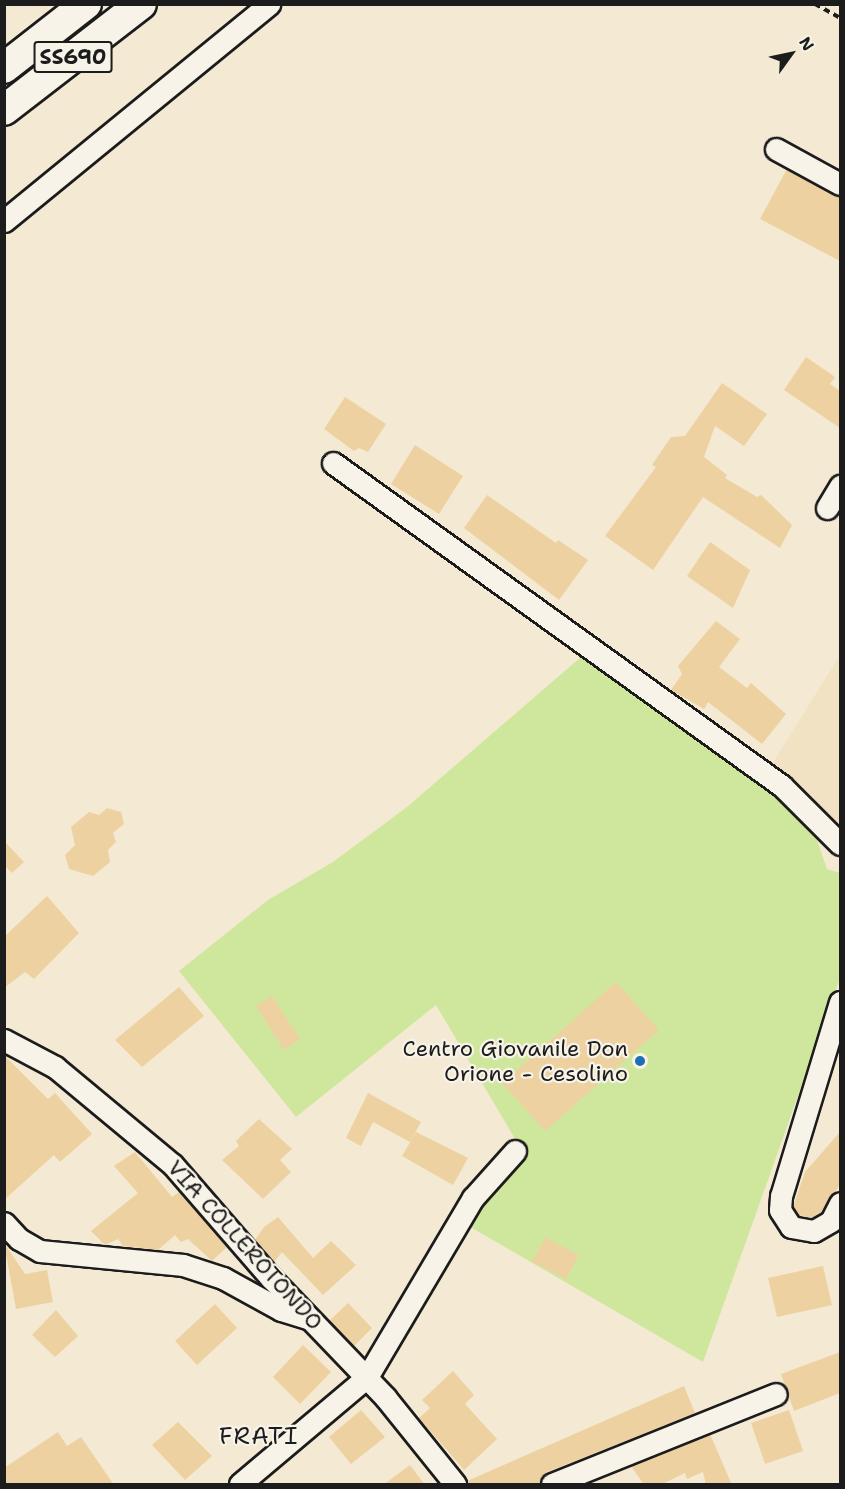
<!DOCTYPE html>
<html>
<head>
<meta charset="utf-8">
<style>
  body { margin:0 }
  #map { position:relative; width:845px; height:1489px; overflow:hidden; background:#f4e9d3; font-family:"Shantell Sans",sans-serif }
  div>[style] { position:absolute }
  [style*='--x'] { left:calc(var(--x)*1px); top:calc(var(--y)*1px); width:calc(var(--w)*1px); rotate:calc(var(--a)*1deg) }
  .built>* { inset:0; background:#f2e2c4 }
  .green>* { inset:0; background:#cfe79c }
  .building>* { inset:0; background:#eed1a1 }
  .path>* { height:4px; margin-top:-2px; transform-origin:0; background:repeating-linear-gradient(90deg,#1c1c1c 0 6px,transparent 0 10.5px) }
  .roads { filter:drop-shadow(2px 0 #1c1c1c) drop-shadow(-2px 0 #1c1c1c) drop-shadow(0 2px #1c1c1c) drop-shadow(0 -2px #1c1c1c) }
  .minor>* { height:21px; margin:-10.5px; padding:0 10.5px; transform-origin:10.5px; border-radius:10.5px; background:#f7f3e8 }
  .highway>* { height:30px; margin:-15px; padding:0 15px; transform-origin:15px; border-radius:15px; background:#f7f3e8 }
  .dots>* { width:16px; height:16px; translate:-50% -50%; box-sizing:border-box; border:3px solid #f7f3e8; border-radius:50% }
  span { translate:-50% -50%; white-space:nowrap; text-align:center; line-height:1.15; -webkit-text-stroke:4.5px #f7f3e8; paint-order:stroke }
  .shield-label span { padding:2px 4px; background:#f7f3e8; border:2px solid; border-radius:4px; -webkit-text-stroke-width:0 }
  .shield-label { font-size:21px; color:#1c1c1c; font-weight:700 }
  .poi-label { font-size:22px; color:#1c1c1c }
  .right { translate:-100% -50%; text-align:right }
  .street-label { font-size:22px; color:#1c1c1c }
  .neighbourhood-label { font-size:24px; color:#1c1c1c; letter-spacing:1.5px }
  .frame { position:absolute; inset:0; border:6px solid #1c1c1c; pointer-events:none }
  .north { position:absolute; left:761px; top:24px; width:60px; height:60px; -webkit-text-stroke:4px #f7f3e8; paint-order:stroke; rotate:57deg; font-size:16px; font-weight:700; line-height:24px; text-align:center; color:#1c1c1c }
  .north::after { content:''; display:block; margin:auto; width:21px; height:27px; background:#1c1c1c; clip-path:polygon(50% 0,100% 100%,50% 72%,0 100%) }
</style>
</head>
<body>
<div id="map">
  <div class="built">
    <i style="clip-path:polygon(840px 655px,840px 832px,818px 803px,772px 764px)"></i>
  </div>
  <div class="green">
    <i style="clip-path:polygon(581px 657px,809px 817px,827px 869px,840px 873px,840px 978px,703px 1362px,467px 1225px,524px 1154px,436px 1005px,296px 1117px,179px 971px,268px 900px,333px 862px,407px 807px)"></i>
  </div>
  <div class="building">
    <i style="clip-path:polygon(787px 169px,840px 197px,840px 261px,760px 219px)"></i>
    <i style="clip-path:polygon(806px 357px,835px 377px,830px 384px,840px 391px,840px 428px,784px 390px)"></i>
    <i style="clip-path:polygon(722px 383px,767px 414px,744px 446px,715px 426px,704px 457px,727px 475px,725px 478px,757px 497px,761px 495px,792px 525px,780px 548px,703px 497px,653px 570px,605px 536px,656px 467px,652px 465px,671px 437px,685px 436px)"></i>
    <i style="clip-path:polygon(345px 397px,386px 424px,368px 452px,359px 448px,354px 451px,324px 429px)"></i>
    <i style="clip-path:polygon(415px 445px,463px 476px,439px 514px,391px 484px)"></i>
    <i style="clip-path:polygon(487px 495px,556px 543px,558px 540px,588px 560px,559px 600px,464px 528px)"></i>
    <i style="clip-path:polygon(710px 542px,750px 570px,733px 608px,687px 576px)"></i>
    <i style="clip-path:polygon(716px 621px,740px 639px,719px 667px,747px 688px,751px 683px,786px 714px,762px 744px,708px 702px,704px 709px,671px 690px,682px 674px,678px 666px)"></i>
    <i style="clip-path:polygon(107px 808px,121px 812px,124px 824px,113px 833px,116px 842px,108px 850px,110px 862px,93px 876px,69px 869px,65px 855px,75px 845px,71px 827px,89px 812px,99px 815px)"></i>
    <i style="clip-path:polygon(4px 841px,24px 862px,12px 873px,4px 865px)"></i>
    <i style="clip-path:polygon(47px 896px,79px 933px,34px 979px,25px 972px,4px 988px,4px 937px)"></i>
    <i style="clip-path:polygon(616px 982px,659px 1030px,545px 1131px,502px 1083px)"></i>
    <i style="clip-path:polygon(179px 987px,204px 1016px,142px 1067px,115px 1040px)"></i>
    <i style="clip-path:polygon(272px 996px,300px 1039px,284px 1050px,256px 1006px)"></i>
    <i style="clip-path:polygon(4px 1055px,48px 1099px,55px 1093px,92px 1134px,60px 1162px,54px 1155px,4px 1200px)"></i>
    <i style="clip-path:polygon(368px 1093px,421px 1122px,410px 1142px,373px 1122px,361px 1146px,346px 1138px)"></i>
    <i style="clip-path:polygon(259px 1119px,292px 1149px,280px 1160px,291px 1172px,263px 1199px,222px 1160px,239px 1146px,236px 1141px)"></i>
    <i style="clip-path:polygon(416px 1132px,468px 1158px,453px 1185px,402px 1156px)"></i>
    <i style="clip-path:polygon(840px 1132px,840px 1185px,821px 1212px,812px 1218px,798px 1215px,793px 1207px,805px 1172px)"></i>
    <i style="clip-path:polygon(135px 1152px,172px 1197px,179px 1192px,227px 1247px,212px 1261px,188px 1239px,181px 1242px,175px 1235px,158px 1250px,123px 1246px,118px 1239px,105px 1245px,91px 1231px,138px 1193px,114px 1166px)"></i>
    <i style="clip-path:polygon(278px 1217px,313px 1258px,331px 1241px,356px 1265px,323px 1295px,282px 1252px,274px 1262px,255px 1240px,264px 1227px)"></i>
    <i style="clip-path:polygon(545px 1237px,579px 1255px,566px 1279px,532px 1262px)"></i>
    <i style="clip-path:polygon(4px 1243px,25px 1274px,47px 1270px,53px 1302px,16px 1309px)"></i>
    <i style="clip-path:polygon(823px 1266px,832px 1305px,777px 1317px,768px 1278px)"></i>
    <i style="clip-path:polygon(348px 1303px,372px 1328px,354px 1346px,329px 1321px)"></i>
    <i style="clip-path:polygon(215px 1304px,237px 1328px,197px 1365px,175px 1341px)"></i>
    <i style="clip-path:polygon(56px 1310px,78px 1336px,55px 1357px,32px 1335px)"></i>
    <i style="clip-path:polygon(303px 1345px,331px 1372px,300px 1404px,273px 1377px)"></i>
    <i style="clip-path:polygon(840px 1352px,840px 1393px,794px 1411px,781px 1374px)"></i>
    <i style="clip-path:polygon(453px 1371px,474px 1395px,465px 1404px,497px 1439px,464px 1470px,419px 1418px,430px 1408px,422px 1400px)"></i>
    <i style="clip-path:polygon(684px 1386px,695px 1413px,547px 1472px,537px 1485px,467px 1485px,467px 1481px)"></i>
    <i style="clip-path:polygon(361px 1410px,385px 1437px,351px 1464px,329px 1437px)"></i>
    <i style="clip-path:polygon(789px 1410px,803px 1451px,765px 1464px,751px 1423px)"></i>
    <i style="clip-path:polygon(178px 1422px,212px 1456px,185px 1480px,152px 1445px)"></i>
    <i style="clip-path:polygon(58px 1432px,67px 1446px,81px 1437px,114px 1485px,4px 1485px,4px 1468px)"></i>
    <i style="clip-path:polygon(710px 1434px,732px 1485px,706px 1485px,703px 1472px,687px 1479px,685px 1473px,660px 1485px,644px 1485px,631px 1466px)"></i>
    <i style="clip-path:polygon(410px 1465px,425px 1485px,383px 1485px)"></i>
  </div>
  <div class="path">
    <i style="--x:815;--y:4;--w:29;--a:29"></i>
  </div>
  <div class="roads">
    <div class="minor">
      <i style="--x:776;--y:149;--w:73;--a:28.7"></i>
      <i style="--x:4;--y:221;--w:343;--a:-39.3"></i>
      <i style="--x:333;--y:463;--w:553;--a:35.73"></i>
      <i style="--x:782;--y:786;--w:82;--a:45"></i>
      <i style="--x:827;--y:508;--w:26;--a:-59"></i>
      <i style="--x:840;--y:1002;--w:203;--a:106.9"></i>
      <i style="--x:781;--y:1196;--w:14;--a:94"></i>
      <i style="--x:780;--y:1210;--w:20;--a:57"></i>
      <i style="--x:791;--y:1227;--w:23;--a:10"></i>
      <i style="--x:814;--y:1231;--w:20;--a:-30"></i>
      <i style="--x:831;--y:1221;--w:20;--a:-63"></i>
      <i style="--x:4;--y:1040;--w:58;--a:27.9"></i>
      <i style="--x:55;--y:1067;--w:153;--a:39.7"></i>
      <i style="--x:173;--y:1165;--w:150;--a:49.1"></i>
      <i style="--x:271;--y:1278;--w:165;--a:46.2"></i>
      <i style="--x:385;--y:1397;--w:112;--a:51.2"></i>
      <i style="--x:4;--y:1223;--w:22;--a:47"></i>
      <i style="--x:19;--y:1239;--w:24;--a:30"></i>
      <i style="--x:40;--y:1251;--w:144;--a:5.6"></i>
      <i style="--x:183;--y:1265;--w:42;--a:18"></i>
      <i style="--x:223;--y:1278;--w:66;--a:28.9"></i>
      <i style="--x:281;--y:1310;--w:28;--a:17"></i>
      <i style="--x:240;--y:1484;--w:166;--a:-40.1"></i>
      <i style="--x:367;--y:1377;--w:208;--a:-59.4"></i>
      <i style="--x:473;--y:1198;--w:63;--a:-48.2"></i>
      <i style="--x:552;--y:1484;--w:241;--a:-21.9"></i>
    </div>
    <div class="highway">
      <i style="--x:4;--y:68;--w:104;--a:-38"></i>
      <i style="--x:4;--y:110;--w:173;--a:-37.7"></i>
    </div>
  </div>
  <div class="dots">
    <i style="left:640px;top:1061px;background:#1f6fb2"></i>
  </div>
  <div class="shield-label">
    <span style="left:73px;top:57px">SS690</span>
  </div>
  <div class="poi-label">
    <span class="right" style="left:628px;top:1061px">Centro Giovanile Don<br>Orione - Cesolino</span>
  </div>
  <div class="street-label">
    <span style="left:245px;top:1245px;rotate:48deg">VIA COLLEROTONDO</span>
  </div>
  <div class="neighbourhood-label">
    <span style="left:259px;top:1437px">FRATI</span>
  </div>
  <div class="frame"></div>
  <div class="north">N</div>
</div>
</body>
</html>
